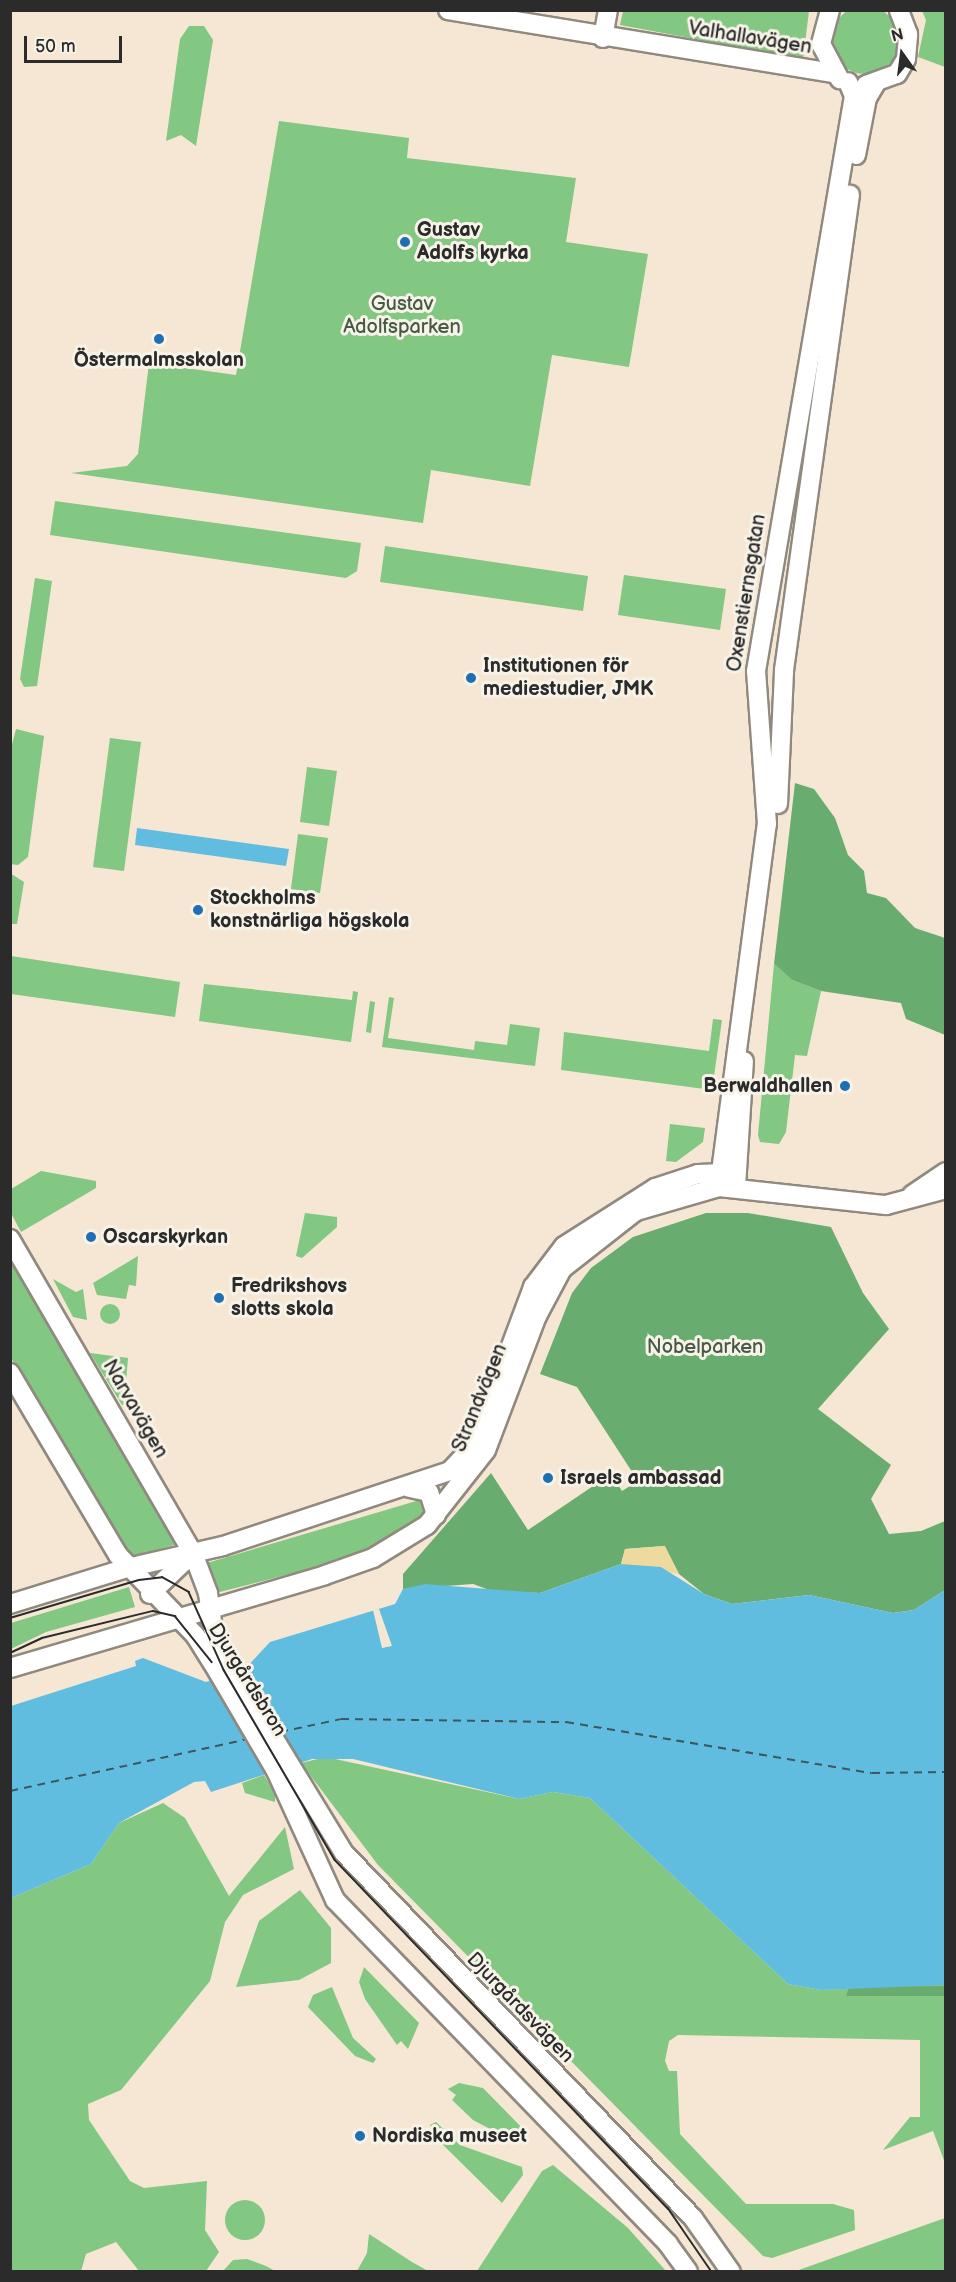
<!DOCTYPE html>
<html>
<head>
<meta charset="utf-8">
<style>
  body { margin:0 }
  #map { position:relative; width:956px; height:2282px; overflow:hidden; background:#f5e7d3; font-family:"Balsamiq Sans",sans-serif }
  div>[style] { position:absolute }
  [style*='--x'] { left:calc(var(--x)*1px); top:calc(var(--y)*1px); width:calc(var(--w)*1px); rotate:calc(var(--a)*1deg) }
  .green>* { inset:0; background:#82c782 }
  .round { border-radius:50% }
  .forest>* { inset:0; background:#69ac70 }
  .sand>* { inset:0; background:#eeda9e }
  .water>* { inset:0; background:#61bddf }
  .pier>* { inset:0; background:#f5e7d3 }
  .ferry>* { height:1.5px; margin-top:-0.75px; transform-origin:0; background:repeating-linear-gradient(90deg,#3b5761 0 8px,transparent 0 14px) }
  .roads { filter:drop-shadow(2px 0 #90897f) drop-shadow(-2px 0 #90897f) drop-shadow(0 2px #90897f) drop-shadow(0 -2px #90897f) }
  .secondary>* { height:18px; margin:-9px; padding:0 9px; transform-origin:9px; border-radius:9px; background:#fff }
  .tram>* { height:1.5px; margin:-0.75px; padding:0 0.75px; transform-origin:0.75px; border-radius:0.75px; background:#2b2b2b }
  .dots>* { width:16px; height:16px; translate:-50% -50%; box-sizing:border-box; border:3px solid #f7f3e8; border-radius:50% }
  span { translate:-50% -50%; white-space:nowrap; text-align:center; line-height:1.15; -webkit-text-stroke:6px #f7f3e8; paint-order:stroke }
  .street-label { font-size:20px; color:#2b2b2b }
  .poi-label { font-size:20px; color:#2b2b2b; font-weight:700 }
  .left { translate:0 -50%; text-align:left }
  .right { translate:-100% -50%; text-align:right }
  .park-label { font-size:20px; color:#455a45 }
  .frame { position:absolute; inset:0; border:12px solid #2b2b2b; pointer-events:none }
  .north { position:absolute; left:872px; top:24px; width:60px; height:60px; -webkit-text-stroke:4px #f7f3e8; paint-order:stroke; rotate:346deg; font-size:16px; font-weight:700; line-height:24px; text-align:center; color:#2b2b2b }
  .north::after { content:''; display:block; margin:auto; width:21px; height:27px; background:#2b2b2b; clip-path:polygon(50% 0,100% 100%,50% 72%,0 100%) }
  .scale { position:absolute; left:24px; top:36px; width:98px; height:27px; box-sizing:border-box; border:3px solid #2b2b2b; border-top:0; padding-left:8px; font-size:18px; line-height:21px; white-space:nowrap; color:#2b2b2b; -webkit-text-stroke:4px #f7f3e8; paint-order:stroke }
</style>
</head>
<body>
<div id="map">
  <div class="green">
    <i class="round" style="left:831px;top:6px;width:68px;height:68px"></i>
    <i style="clip-path:polygon(623px 11px,809px 11px,803px 59px,620px 25px)"></i>
    <i style="clip-path:polygon(922px 11px,945px 11px,945px 67px,918px 57px,926px 20px)"></i>
    <i style="clip-path:polygon(189px 26px,204px 26px,213px 40px,196px 146px,181px 135px,166px 141px,180px 39px)"></i>
    <i style="clip-path:polygon(279px 121px,409px 138px,407px 158px,576px 178px,566px 242px,648px 254px,629px 367px,552px 355px,530px 486px,431px 470px,423px 523px,71px 473px,127px 466px,138px 454px,149px 363px,236px 375px)"></i>
    <i style="clip-path:polygon(55px 501px,361px 543px,357px 571px,346px 578px,50px 535px)"></i>
    <i style="clip-path:polygon(385px 546px,588px 576px,583px 611px,380px 582px)"></i>
    <i style="clip-path:polygon(624px 575px,726px 589px,720px 630px,618px 615px)"></i>
    <i style="clip-path:polygon(35px 578px,52px 581px,37px 686px,24px 687px,20px 679px)"></i>
    <i style="clip-path:polygon(16px 729px,44px 736px,28px 857px,18px 865px,10px 864px,10px 752px)"></i>
    <i style="clip-path:polygon(110px 738px,141px 742px,124px 871px,93px 867px)"></i>
    <i style="clip-path:polygon(307px 767px,337px 771px,329px 826px,300px 822px)"></i>
    <i style="clip-path:polygon(298px 834px,328px 838px,320px 893px,291px 889px)"></i>
    <i style="clip-path:polygon(10px 873px,24px 882px,17px 924px,11px 924px)"></i>
    <i style="clip-path:polygon(11px 947px,11px 956px,180px 982px,175px 1017px,11px 994px)"></i>
    <i style="clip-path:polygon(774px 964px,792px 980px,821px 991px,807px 1056px,795px 1055px,786px 1132px,779px 1144px,760px 1142px,758px 1135px)"></i>
    <i style="clip-path:polygon(204px 984px,352px 1000px,353px 991px,358px 992px,351px 1042px,199px 1021px)"></i>
    <i style="clip-path:polygon(389px 997px,394px 998px,388px 1038px,474px 1050px,475px 1041px,507px 1045px,510px 1024px,540px 1028px,535px 1066px,382px 1047px)"></i>
    <i style="clip-path:polygon(370px 1001px,375px 1002px,371px 1033px,366px 1032px)"></i>
    <i style="clip-path:polygon(713px 1019px,722px 1020px,712px 1090px,561px 1070px,564px 1032px,709px 1051px)"></i>
    <i style="clip-path:polygon(670px 1124px,705px 1128px,703px 1142px,676px 1162px,666px 1161px)"></i>
    <i style="clip-path:polygon(41px 1171px,96px 1181px,96px 1188px,21px 1232px,11px 1213px,11px 1189px)"></i>
    <i style="clip-path:polygon(305px 1213px,337px 1217px,337px 1227px,302px 1258px,296px 1256px)"></i>
    <i style="clip-path:polygon(10px 1256px,174px 1537px,174px 1545px,128px 1558px,11px 1358px)"></i>
    <i style="clip-path:polygon(138px 1256px,136px 1286px,129px 1285px,126px 1299px,97px 1295px,93px 1283px)"></i>
    <i style="clip-path:polygon(53px 1279px,76px 1292px,83px 1289px,87px 1320px,73px 1317px)"></i>
    <i class="round" style="left:100px;top:1304px;width:20px;height:20px"></i>
    <i style="clip-path:polygon(90px 1353px,128px 1358px,124px 1405px,122px 1405px)"></i>
    <i style="clip-path:polygon(423px 1499px,426px 1512px,405px 1535px,351px 1558px,216px 1593px,207px 1563px)"></i>
    <i style="clip-path:polygon(129px 1587px,135px 1607px,46px 1632px,11px 1649px,11px 1623px)"></i>
    <i style="clip-path:polygon(326px 1757px,519px 1799px,553px 1792px,590px 1798px,788px 1984px,821px 1990px,945px 1984px,945px 2163px,933px 2131px,883px 2150px,910px 2117px,920px 2117px,920px 2040px,678px 2035px,669px 2041px,665px 2061px,669px 2071px,677px 2071px,680px 2134px,746px 2204px,833px 2204px,854px 2210px,855px 2230px,772px 2258px,763px 2256px,378px 1865px,301px 1763px)"></i>
    <i style="clip-path:polygon(264px 1775px,275px 1794px,275px 1802px,245px 1793px,242px 1783px)"></i>
    <i style="clip-path:polygon(163px 1803px,185px 1818px,229px 1896px,285px 1827px,294px 1869px,243px 1895px,225px 1922px,210px 1981px,121px 2090px,88px 2104px,89px 2120px,130px 2181px,144px 2188px,207px 2181px,205px 2230px,219px 2252px,206px 2271px,139px 2271px,116px 2242px,86px 2254px,81px 2271px,11px 2272px,11px 1898px,91px 1864px,119px 1823px)"></i>
    <i style="clip-path:polygon(300px 1890px,331px 1928px,331px 1963px,299px 1980px,236px 1987px,259px 1921px)"></i>
    <i style="clip-path:polygon(364px 1967px,419px 2023px,408px 2049px,401px 2041px,397px 2045px,365px 1999px,359px 1982px)"></i>
    <i style="clip-path:polygon(332px 1987px,353px 2038px,376px 2059px,373px 2063px,355px 2056px,308px 2007px,313px 1995px)"></i>
    <i style="clip-path:polygon(459px 2083px,483px 2088px,529px 2135px,509px 2139px,473px 2120px,452px 2100px,456px 2095px,448px 2089px)"></i>
    <i style="clip-path:polygon(436px 2122px,460px 2145px,522px 2167px,523px 2175px,502px 2203px,434px 2136px,430px 2125px)"></i>
    <i style="clip-path:polygon(553px 2165px,628px 2228px,666px 2271px,477px 2271px,542px 2171px)"></i>
    <i class="round" style="left:225px;top:2200px;width:40px;height:40px"></i>
    <i style="clip-path:polygon(945px 2218px,945px 2271px,796px 2271px)"></i>
    <i style="clip-path:polygon(369px 2234px,412px 2262px,428px 2271px,357px 2271px,367px 2253px)"></i>
    <i style="clip-path:polygon(247px 2259px,266px 2266px,275px 2271px,223px 2271px,233px 2260px)"></i>
  </div>
  <div class="forest">
    <i style="clip-path:polygon(795px 783px,814px 789px,835px 818px,848px 855px,864px 871px,867px 893px,886px 898px,915px 928px,945px 938px,945px 1035px,906px 1019px,901px 1003px,821px 991px,792px 980px,774px 964px)"></i>
    <i style="clip-path:polygon(706px 1213px,748px 1213px,831px 1227px,863px 1293px,889px 1329px,818px 1409px,891px 1465px,871px 1499px,889px 1534px,921px 1531px,945px 1521px,945px 1590px,914px 1610px,893px 1613px,809px 1595px,732px 1604px,704px 1594px,679px 1574px,664px 1546px,625px 1549px,621px 1564px,540px 1593px,492px 1591px,473px 1584px,403px 1589px,403px 1574px,491px 1473px,528px 1530px,611px 1474px,622px 1491px,638px 1481px,577px 1387px,540px 1374px,572px 1293px,591px 1268px,633px 1237px)"></i>
    <i style="clip-path:polygon(945px 1986px,945px 1996px,846px 1996px,849px 1987px)"></i>
  </div>
  <div class="sand">
    <i style="clip-path:polygon(665px 1546px,679px 1574px,621px 1564px,625px 1549px)"></i>
  </div>
  <div class="water">
    <i style="clip-path:polygon(137px 828px,289px 849px,286px 866px,135px 845px)"></i>
    <i style="clip-path:polygon(621px 1564px,661px 1567px,704px 1594px,732px 1604px,809px 1595px,893px 1613px,914px 1610px,945px 1590px,945px 1985px,821px 1990px,788px 1984px,590px 1798px,553px 1792px,519px 1799px,353px 1759px,312px 1759px,211px 1792px,205px 1781px,194px 1782px,119px 1823px,91px 1864px,11px 1898px,11px 1706px,136px 1666px,135px 1661px,143px 1658px,206px 1682px,245px 1669px,270px 1642px,395px 1604px,403px 1589px,425px 1584px,540px 1593px)"></i>
  </div>
  <div class="pier">
    <i style="clip-path:polygon(379px 1609px,392px 1646px,382px 1648px,373px 1610px)"></i>
  </div>
  <div class="ferry">
    <i style="--x:280;--y:1732;--w:62;--a:-12"></i>
    <i style="--x:341;--y:1719;--w:225;--a:0.8"></i>
    <i style="--x:566;--y:1722;--w:310;--a:9.5"></i>
    <i style="--x:872;--y:1773;--w:74;--a:-0.8"></i>
    <i style="--x:10;--y:1791;--w:245;--a:-12.3"></i>
  </div>
  <div class="roads">
    <div class="secondary">
      <i style="--x:448;--y:10;--w:389;--a:9.3"></i>
      <i style="--x:830;--y:10;--w:35;--a:105"></i>
      <i style="--x:821;--y:44;--w:40;--a:62"></i>
      <i style="--x:603;--y:38;--w:28;--a:-80"></i>
      <i style="--x:866;--y:85;--w:33;--a:-20"></i>
      <i style="--x:897;--y:74;--w:17;--a:-59"></i>
      <i style="--x:906;--y:59;--w:25;--a:-85"></i>
      <i style="--x:908;--y:34;--w:26;--a:-111"></i>
      <i style="--x:856;--y:155;--w:58;--a:-79.1"></i>
      <i style="--x:867;--y:98;--w:17;--a:-59"></i>
      <i style="--x:778;--y:804;--w:134;--a:-87.4"></i>
      <i style="--x:784;--y:670;--w:480;--a:-82.1"></i>
      <i style="--x:719;--y:1187;--w:366;--a:-82.5"></i>
      <i style="--x:767;--y:824;--w:153;--a:-94.1"></i>
      <i style="--x:756;--y:671;--w:583;--a:-80.33"></i>
      <i style="--x:854;--y:96;--w:15;--a:-113"></i>
      <i style="--x:736;--y:1187;--w:126;--a:-86.4"></i>
      <i style="--x:912;--y:1195;--w:41;--a:-34.1"></i>
      <i style="--x:10;--y:1239;--w:363;--a:59.8"></i>
      <i style="--x:193;--y:1553;--w:43;--a:69.4"></i>
      <i style="--x:208;--y:1593;--w:42;--a:81.9"></i>
      <i style="--x:214;--y:1635;--w:37;--a:63"></i>
      <i style="--x:231;--y:1668;--w:217;--a:58.6"></i>
      <i style="--x:344;--y:1853;--w:505;--a:46.28"></i>
      <i style="--x:693;--y:2218;--w:66;--a:54.9"></i>
      <i style="--x:10;--y:1373;--w:212;--a:59.3"></i>
      <i style="--x:118;--y:1555;--w:111;--a:46.1"></i>
      <i style="--x:195;--y:1635;--w:44;--a:58.1"></i>
      <i style="--x:218;--y:1672;--w:115;--a:59.6"></i>
      <i style="--x:276;--y:1771;--w:142;--a:65.4"></i>
      <i style="--x:335;--y:1900;--w:479;--a:45.9"></i>
      <i style="--x:668;--y:2244;--w:34;--a:54"></i>
      <i style="--x:410;--y:1488;--w:19;--a:12"></i>
      <i style="--x:429;--y:1492;--w:24;--a:73"></i>
      <i style="--x:150;--y:1594;--w:59;--a:-43.6"></i>
      <i style="--x:10;--y:1604;--w:122;--a:-17.1"></i>
      <i style="--x:127;--y:1568;--w:98;--a:-12.9"></i>
      <i style="--x:223;--y:1546;--w:239;--a:-18.3"></i>
      <i style="--x:450;--y:1471;--w:35;--a:-47"></i>
      <i style="--x:474;--y:1445;--w:169;--a:-69.5"></i>
      <i style="--x:533;--y:1287;--w:51;--a:-52.9"></i>
      <i style="--x:564;--y:1246;--w:108;--a:-32.5"></i>
      <i style="--x:655;--y:1188;--w:45;--a:-18"></i>
      <i style="--x:698;--y:1174;--w:33;--a:-2"></i>
      <i style="--x:10;--y:1668;--w:328;--a:-16.4"></i>
      <i style="--x:325;--y:1575;--w:51;--a:-19.5"></i>
      <i style="--x:373;--y:1558;--w:63;--a:-31.4"></i>
      <i style="--x:427;--y:1525;--w:95;--a:-51.8"></i>
      <i style="--x:486;--y:1450;--w:143;--a:-69.2"></i>
      <i style="--x:537;--y:1316;--w:53;--a:-62"></i>
      <i style="--x:562;--y:1269;--w:94;--a:-38.1"></i>
      <i style="--x:636;--y:1211;--w:86;--a:-16.1"></i>
      <i style="--x:719;--y:1187;--w:168;--a:6.2"></i>
      <i style="--x:886;--y:1205;--w:62;--a:-14.9"></i>
    </div>
  </div>
  <div class="tram">
    <i style="--x:10;--y:1618;--w:134;--a:-16.4"></i>
    <i style="--x:139;--y:1580;--w:23;--a:-7"></i>
    <i style="--x:162;--y:1577;--w:31;--a:29"></i>
    <i style="--x:189;--y:1592;--w:85;--a:65.8"></i>
    <i style="--x:224;--y:1670;--w:220;--a:59.7"></i>
    <i style="--x:335;--y:1860;--w:482;--a:46.3"></i>
    <i style="--x:668;--y:2208;--w:78;--a:55.5"></i>
    <i style="--x:10;--y:1653;--w:35;--a:-25"></i>
    <i style="--x:42;--y:1638;--w:114;--a:-13.7"></i>
    <i style="--x:153;--y:1611;--w:23;--a:13"></i>
    <i style="--x:175;--y:1616;--w:59;--a:51.2"></i>
  </div>
  <div class="dots">
    <i style="left:405px;top:242px;background:#1f6fb2"></i>
    <i style="left:159px;top:339px;background:#1f6fb2"></i>
    <i style="left:471px;top:678px;background:#1f6fb2"></i>
    <i style="left:198px;top:910px;background:#1f6fb2"></i>
    <i style="left:845px;top:1086px;background:#1f6fb2"></i>
    <i style="left:91px;top:1237px;background:#1f6fb2"></i>
    <i style="left:219px;top:1298px;background:#1f6fb2"></i>
    <i style="left:548px;top:1478px;background:#1f6fb2"></i>
    <i style="left:360px;top:2136px;background:#1f6fb2"></i>
  </div>
  <div class="street-label">
    <span style="left:750px;top:38px;rotate:9deg">Valhallavägen</span>
    <span style="left:747px;top:593px;rotate:-81deg">Oxenstiernsgatan</span>
    <span style="left:480px;top:1398px;rotate:-68deg">Strandvägen</span>
    <span style="left:135px;top:1409px;rotate:60deg">Narvavägen</span>
    <span style="left:247px;top:1680px;rotate:58deg">Djurgårdsbron</span>
    <span style="left:520px;top:2008px;rotate:46deg">Djurgårdsvägen</span>
  </div>
  <div class="poi-label">
    <span class="left" style="left:417px;top:242px">Gustav<br>Adolfs kyrka</span>
    <span style="left:159px;top:360px">Östermalmsskolan</span>
    <span class="left" style="left:483px;top:678px">Institutionen för<br>mediestudier, JMK</span>
    <span class="left" style="left:210px;top:910px">Stockholms<br>konstnärliga högskola</span>
    <span class="right" style="left:833px;top:1086px">Berwaldhallen</span>
    <span class="left" style="left:103px;top:1237px">Oscarskyrkan</span>
    <span class="left" style="left:231px;top:1298px">Fredrikshovs<br>slotts skola</span>
    <span class="left" style="left:560px;top:1478px">Israels ambassad</span>
    <span class="left" style="left:372px;top:2136px">Nordiska museet</span>
  </div>
  <div class="park-label">
    <span style="left:402px;top:316px">Gustav<br>Adolfsparken</span>
    <span style="left:705px;top:1347px">Nobelparken</span>
  </div>
  <div class="frame"></div>
  <div class="north">N</div>
  <div class="scale">50 m</div>
</div>
</body>
</html>
